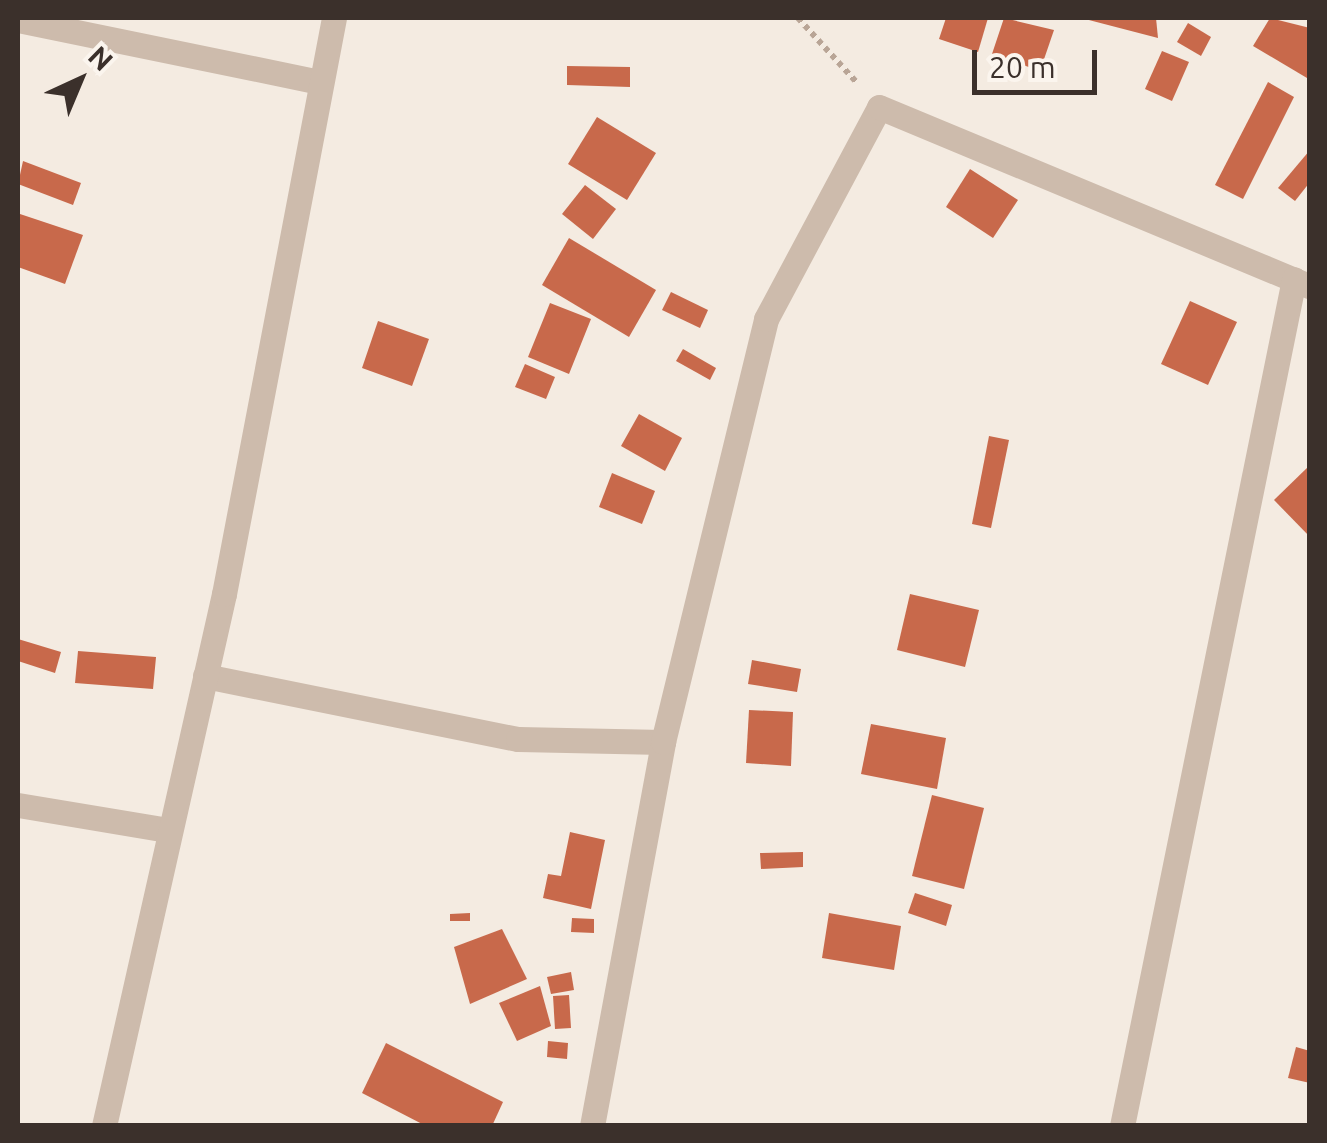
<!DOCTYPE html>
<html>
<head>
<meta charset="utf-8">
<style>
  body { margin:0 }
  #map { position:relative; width:1327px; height:1143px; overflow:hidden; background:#f4ebe1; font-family:Ubuntu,sans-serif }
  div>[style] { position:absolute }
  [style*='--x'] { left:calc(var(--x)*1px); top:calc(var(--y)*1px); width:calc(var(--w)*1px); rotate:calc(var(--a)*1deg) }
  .building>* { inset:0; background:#c8694b }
  .path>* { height:6px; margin-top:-3px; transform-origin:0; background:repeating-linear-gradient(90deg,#b9a596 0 5px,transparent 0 10px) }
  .minor>* { height:25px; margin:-12.5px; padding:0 12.5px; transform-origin:12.5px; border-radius:12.5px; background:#cdbbac }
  span { translate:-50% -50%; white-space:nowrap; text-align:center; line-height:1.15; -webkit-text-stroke:10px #fbf5ee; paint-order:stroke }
  .frame { position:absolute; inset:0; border:20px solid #3b302b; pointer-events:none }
  .north { position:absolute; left:30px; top:30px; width:100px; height:100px; -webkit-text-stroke:8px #fbf5ee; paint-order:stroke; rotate:44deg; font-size:28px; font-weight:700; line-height:40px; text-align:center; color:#3b302b }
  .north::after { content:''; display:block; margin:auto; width:35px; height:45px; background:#3b302b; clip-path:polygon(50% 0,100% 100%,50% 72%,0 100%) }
  .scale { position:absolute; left:972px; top:50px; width:125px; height:45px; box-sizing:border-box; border:5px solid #3b302b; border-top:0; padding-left:12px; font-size:30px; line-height:35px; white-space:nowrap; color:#3b302b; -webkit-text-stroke:8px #fbf5ee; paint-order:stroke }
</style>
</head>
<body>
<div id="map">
  <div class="building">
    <i style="clip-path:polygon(946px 18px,988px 18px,978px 52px,939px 39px)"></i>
    <i style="clip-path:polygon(1004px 18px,1054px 30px,1040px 71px,992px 54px)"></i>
    <i style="clip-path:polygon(1156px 18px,1158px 38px,1085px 19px,1086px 18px)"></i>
    <i style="clip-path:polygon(1270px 18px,1310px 28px,1307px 78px,1253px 46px)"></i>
    <i style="clip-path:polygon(1188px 23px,1211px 37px,1201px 56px,1177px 42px)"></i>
    <i style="clip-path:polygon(1162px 51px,1189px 62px,1172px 101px,1145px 89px)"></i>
    <i style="clip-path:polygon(567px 66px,630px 67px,630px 87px,567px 85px)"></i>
    <i style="clip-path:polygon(1268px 82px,1294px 97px,1243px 199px,1215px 185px)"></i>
    <i style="clip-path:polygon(597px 117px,656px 153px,627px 200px,568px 164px)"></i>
    <i style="clip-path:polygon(1310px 150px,1310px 182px,1295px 201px,1278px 188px)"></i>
    <i style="clip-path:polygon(23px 161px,81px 183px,73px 205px,18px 184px)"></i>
    <i style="clip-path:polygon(970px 169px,1018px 200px,993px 238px,946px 207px)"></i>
    <i style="clip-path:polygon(585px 185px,616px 209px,593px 239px,562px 214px)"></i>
    <i style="clip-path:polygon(20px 214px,83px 235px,65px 284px,18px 267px)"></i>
    <i style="clip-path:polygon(569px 238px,656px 290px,629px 337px,542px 285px)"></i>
    <i style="clip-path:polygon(671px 292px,708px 310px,700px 328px,662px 310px)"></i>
    <i style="clip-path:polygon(1190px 301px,1237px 322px,1208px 385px,1161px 364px)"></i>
    <i style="clip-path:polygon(550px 303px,591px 319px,569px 374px,528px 357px)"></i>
    <i style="clip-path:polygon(378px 321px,429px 339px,412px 386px,362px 368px)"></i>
    <i style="clip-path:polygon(683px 349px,716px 368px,710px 380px,676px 361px)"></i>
    <i style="clip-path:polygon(525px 364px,555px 377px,546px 399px,515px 387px)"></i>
    <i style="clip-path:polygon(639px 414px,682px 438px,665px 471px,621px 446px)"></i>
    <i style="clip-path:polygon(989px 436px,1009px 440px,991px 528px,972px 524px)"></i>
    <i style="clip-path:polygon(1310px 465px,1310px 537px,1274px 500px)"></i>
    <i style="clip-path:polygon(612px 473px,655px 491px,642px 524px,599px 507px)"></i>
    <i style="clip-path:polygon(910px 594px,979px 610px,965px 667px,897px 650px)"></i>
    <i style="clip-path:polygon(18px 639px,61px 652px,55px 673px,18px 661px)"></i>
    <i style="clip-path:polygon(78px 651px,156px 657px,153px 689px,75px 683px)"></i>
    <i style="clip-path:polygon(752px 660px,801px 669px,797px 692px,748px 684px)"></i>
    <i style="clip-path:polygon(749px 710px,793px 712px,791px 766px,746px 763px)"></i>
    <i style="clip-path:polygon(871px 724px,946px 738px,937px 789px,861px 774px)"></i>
    <i style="clip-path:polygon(932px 795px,984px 808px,964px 889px,912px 876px)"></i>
    <i style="clip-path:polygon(570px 832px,605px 840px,591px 909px,543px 898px,548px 874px,561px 876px)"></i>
    <i style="clip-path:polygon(803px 852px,803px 867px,761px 869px,760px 853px)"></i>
    <i style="clip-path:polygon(915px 893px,952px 905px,946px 926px,908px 913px)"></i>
    <i style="clip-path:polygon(470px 913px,470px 921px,450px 921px,450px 914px)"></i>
    <i style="clip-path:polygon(829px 913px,901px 926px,894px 970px,822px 958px)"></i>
    <i style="clip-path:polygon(572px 918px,594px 919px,594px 933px,571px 932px)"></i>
    <i style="clip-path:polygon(502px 929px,527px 979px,470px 1004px,454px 947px)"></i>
    <i style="clip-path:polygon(571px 972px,574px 990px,551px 994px,547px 977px)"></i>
    <i style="clip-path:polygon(540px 986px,551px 1026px,517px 1041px,499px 1003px)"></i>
    <i style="clip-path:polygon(569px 995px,571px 1028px,555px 1029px,553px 996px)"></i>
    <i style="clip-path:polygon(548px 1041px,568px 1043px,567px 1059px,547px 1057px)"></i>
    <i style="clip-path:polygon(386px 1043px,503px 1102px,492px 1126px,426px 1126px,362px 1093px)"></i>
    <i style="clip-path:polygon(1296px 1047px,1310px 1051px,1310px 1083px,1288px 1078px)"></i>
  </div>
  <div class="path">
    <i style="--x:798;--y:18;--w:89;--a:47.7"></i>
  </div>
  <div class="minor">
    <i style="--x:18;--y:20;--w:309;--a:11.6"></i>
    <i style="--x:205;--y:676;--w:319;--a:11.4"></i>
    <i style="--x:518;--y:739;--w:145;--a:1.2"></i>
    <i style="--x:18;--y:805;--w:151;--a:9.5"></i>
    <i style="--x:104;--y:1126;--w:545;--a:-77.29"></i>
    <i style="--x:224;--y:594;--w:586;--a:-79.19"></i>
    <i style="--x:592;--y:1126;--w:391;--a:-79.5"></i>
    <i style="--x:663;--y:742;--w:435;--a:-76.3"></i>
    <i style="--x:766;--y:319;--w:240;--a:-61.9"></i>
    <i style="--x:879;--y:107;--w:467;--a:22.6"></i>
    <i style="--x:1122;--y:1126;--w:864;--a:-78.52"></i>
  </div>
  <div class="frame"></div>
  <div class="north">N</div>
  <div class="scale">20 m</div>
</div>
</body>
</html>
